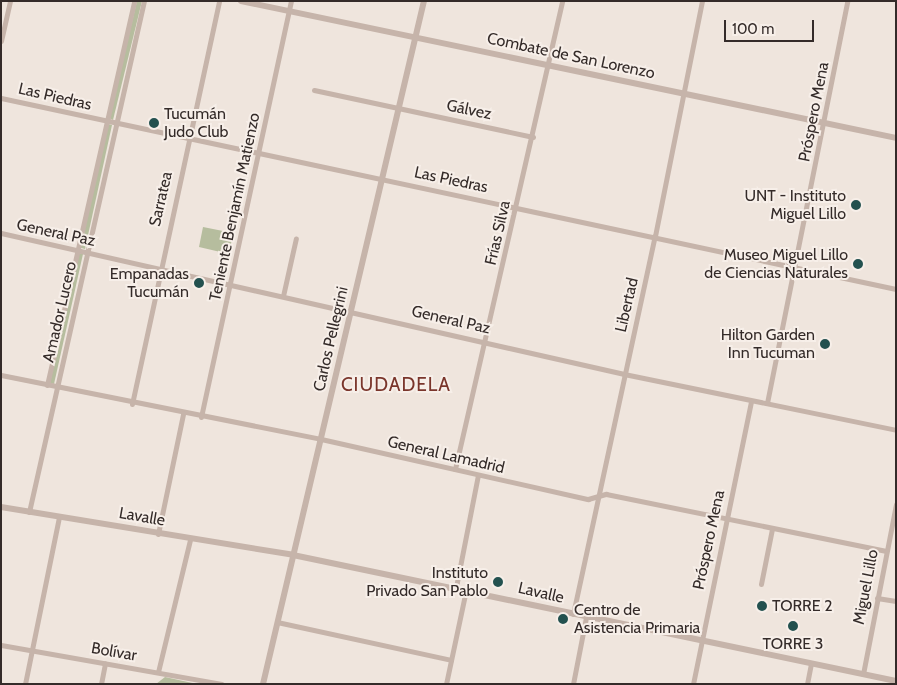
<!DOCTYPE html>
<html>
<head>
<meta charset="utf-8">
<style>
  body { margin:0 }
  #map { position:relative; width:897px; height:685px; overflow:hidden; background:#efe5dd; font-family:Cabin,sans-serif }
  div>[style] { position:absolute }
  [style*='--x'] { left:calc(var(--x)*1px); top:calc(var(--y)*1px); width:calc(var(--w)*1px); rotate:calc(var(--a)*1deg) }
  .green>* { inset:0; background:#b6bd9e }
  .minor>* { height:5px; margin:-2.5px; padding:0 2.5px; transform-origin:2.5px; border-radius:2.5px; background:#c6b4aa }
  .tertiary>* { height:6px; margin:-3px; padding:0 3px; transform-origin:3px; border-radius:3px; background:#c6b4aa }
  .dots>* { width:14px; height:14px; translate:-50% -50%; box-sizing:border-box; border:2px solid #f7efe9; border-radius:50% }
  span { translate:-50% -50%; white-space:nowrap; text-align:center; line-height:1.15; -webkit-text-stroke:4px #f7efe9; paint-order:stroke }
  .street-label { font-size:16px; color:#342b29 }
  .poi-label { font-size:16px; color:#342b29 }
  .left { translate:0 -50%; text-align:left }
  .right { translate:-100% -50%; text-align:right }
  .quarter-label { font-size:19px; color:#7a352b; letter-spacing:1px }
  .frame { position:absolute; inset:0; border:2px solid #342b29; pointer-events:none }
  .scale { position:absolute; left:724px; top:20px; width:90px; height:22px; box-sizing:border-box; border:2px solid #342b29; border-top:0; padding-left:6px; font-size:15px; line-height:18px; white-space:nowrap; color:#342b29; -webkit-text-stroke:4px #f7efe9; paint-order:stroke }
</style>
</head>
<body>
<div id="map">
  <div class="green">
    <i style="clip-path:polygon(137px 1px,142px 1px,113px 120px,109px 118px)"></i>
    <i style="clip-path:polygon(108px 124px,112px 125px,85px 249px,78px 247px)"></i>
    <i style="clip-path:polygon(203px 227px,233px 233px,229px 254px,199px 247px)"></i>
    <i style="clip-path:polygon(77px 253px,83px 254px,54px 384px,50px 383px)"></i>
    <i style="clip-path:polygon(165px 677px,197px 684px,156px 684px)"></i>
  </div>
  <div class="minor">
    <i style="--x:1;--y:41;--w:41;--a:-77.3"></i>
    <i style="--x:314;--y:90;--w:224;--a:12.1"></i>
    <i style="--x:1;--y:98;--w:915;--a:12.05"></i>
    <i style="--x:1;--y:233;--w:639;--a:12.75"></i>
    <i style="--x:624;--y:374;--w:278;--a:11.6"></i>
    <i style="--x:283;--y:296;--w:59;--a:-77.4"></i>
    <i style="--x:1;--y:375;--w:326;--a:11.3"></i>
    <i style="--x:321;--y:439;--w:274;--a:12.7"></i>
    <i style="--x:588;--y:499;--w:19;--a:-16"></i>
    <i style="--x:606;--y:494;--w:286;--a:11.5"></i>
    <i style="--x:47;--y:385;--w:394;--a:-77.2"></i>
    <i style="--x:767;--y:403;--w:410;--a:-78.7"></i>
    <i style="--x:132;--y:404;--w:412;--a:-77.8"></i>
    <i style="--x:201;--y:417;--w:426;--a:-77.8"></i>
    <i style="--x:455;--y:469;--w:480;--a:-77.1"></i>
    <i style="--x:29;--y:512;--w:524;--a:-77.32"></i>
    <i style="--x:158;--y:534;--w:123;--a:-78.2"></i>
    <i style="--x:761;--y:584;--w:56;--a:-78.7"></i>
    <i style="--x:456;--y:587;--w:114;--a:-78.9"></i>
    <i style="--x:877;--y:598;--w:19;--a:9"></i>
    <i style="--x:573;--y:614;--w:387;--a:-77.8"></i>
    <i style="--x:655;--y:236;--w:240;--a:-78.7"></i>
    <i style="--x:277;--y:622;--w:178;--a:12.3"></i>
    <i style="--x:1;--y:645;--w:224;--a:10"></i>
    <i style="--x:158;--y:672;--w:136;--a:-76.4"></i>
    <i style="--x:863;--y:674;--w:173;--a:-79"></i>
    <i style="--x:25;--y:684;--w:170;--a:-78.5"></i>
    <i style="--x:101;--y:684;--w:21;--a:-79"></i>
    <i style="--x:446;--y:684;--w:96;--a:-78"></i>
    <i style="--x:573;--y:684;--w:68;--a:-79"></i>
    <i style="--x:693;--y:684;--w:289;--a:-78.4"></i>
    <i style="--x:807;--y:684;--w:21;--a:-79"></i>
  </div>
  <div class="tertiary">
    <i style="--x:241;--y:1;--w:669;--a:11.81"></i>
    <i style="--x:1;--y:507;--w:296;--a:9.3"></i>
    <i style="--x:293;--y:555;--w:616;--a:11.8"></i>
    <i style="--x:263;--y:684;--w:702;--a:-76.74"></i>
  </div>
  <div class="dots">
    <i style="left:154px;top:123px;background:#23514f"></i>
    <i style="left:856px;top:205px;background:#23514f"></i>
    <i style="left:858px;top:264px;background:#23514f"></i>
    <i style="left:199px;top:283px;background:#23514f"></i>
    <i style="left:825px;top:344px;background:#23514f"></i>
    <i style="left:498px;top:582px;background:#23514f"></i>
    <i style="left:762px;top:606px;background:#23514f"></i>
    <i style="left:563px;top:619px;background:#23514f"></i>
    <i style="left:793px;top:626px;background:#23514f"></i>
  </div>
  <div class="street-label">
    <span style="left:571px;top:56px;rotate:12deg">Combate de San Lorenzo</span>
    <span style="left:55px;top:97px;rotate:13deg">Las Piedras</span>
    <span style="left:469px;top:110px;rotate:12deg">Gálvez</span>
    <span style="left:814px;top:112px;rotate:-79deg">Próspero Mena</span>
    <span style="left:451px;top:180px;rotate:12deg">Las Piedras</span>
    <span style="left:161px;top:199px;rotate:-77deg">Sarratea</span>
    <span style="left:235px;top:207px;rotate:-78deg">Teniente Benjamín Matienzo</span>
    <span style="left:56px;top:233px;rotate:12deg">General Paz</span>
    <span style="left:498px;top:233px;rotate:-77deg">Frías Silva</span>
    <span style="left:627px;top:305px;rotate:-77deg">Libertad</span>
    <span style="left:60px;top:312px;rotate:-77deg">Amador Lucero</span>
    <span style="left:451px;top:320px;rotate:13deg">General Paz</span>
    <span style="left:331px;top:339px;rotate:-77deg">Carlos Pellegrini</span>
    <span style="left:446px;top:455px;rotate:13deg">General Lamadrid</span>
    <span style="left:142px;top:517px;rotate:10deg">Lavalle</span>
    <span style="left:709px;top:540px;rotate:-78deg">Próspero Mena</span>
    <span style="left:866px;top:587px;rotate:-79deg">Miguel Lillo</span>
    <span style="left:541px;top:593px;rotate:13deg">Lavalle</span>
    <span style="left:114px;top:652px;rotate:10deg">Bolívar</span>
  </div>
  <div class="poi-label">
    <span class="left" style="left:164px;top:123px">Tucumán<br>Judo Club</span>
    <span class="right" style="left:846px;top:205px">UNT - Instituto<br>Miguel Lillo</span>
    <span class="right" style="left:848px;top:264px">Museo Miguel Lillo<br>de Ciencias Naturales</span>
    <span class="right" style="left:189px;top:283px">Empanadas<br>Tucumán</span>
    <span class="right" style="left:815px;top:344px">Hilton Garden<br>Inn Tucuman</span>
    <span class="right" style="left:488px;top:582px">Instituto<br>Privado San Pablo</span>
    <span class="left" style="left:772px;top:606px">TORRE 2</span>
    <span class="left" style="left:574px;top:619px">Centro de<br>Asistencia Primaria</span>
    <span style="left:793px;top:644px">TORRE 3</span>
  </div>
  <div class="quarter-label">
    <span style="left:396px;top:385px">CIUDADELA</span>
  </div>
  <div class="frame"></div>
  <div class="scale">100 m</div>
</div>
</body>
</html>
